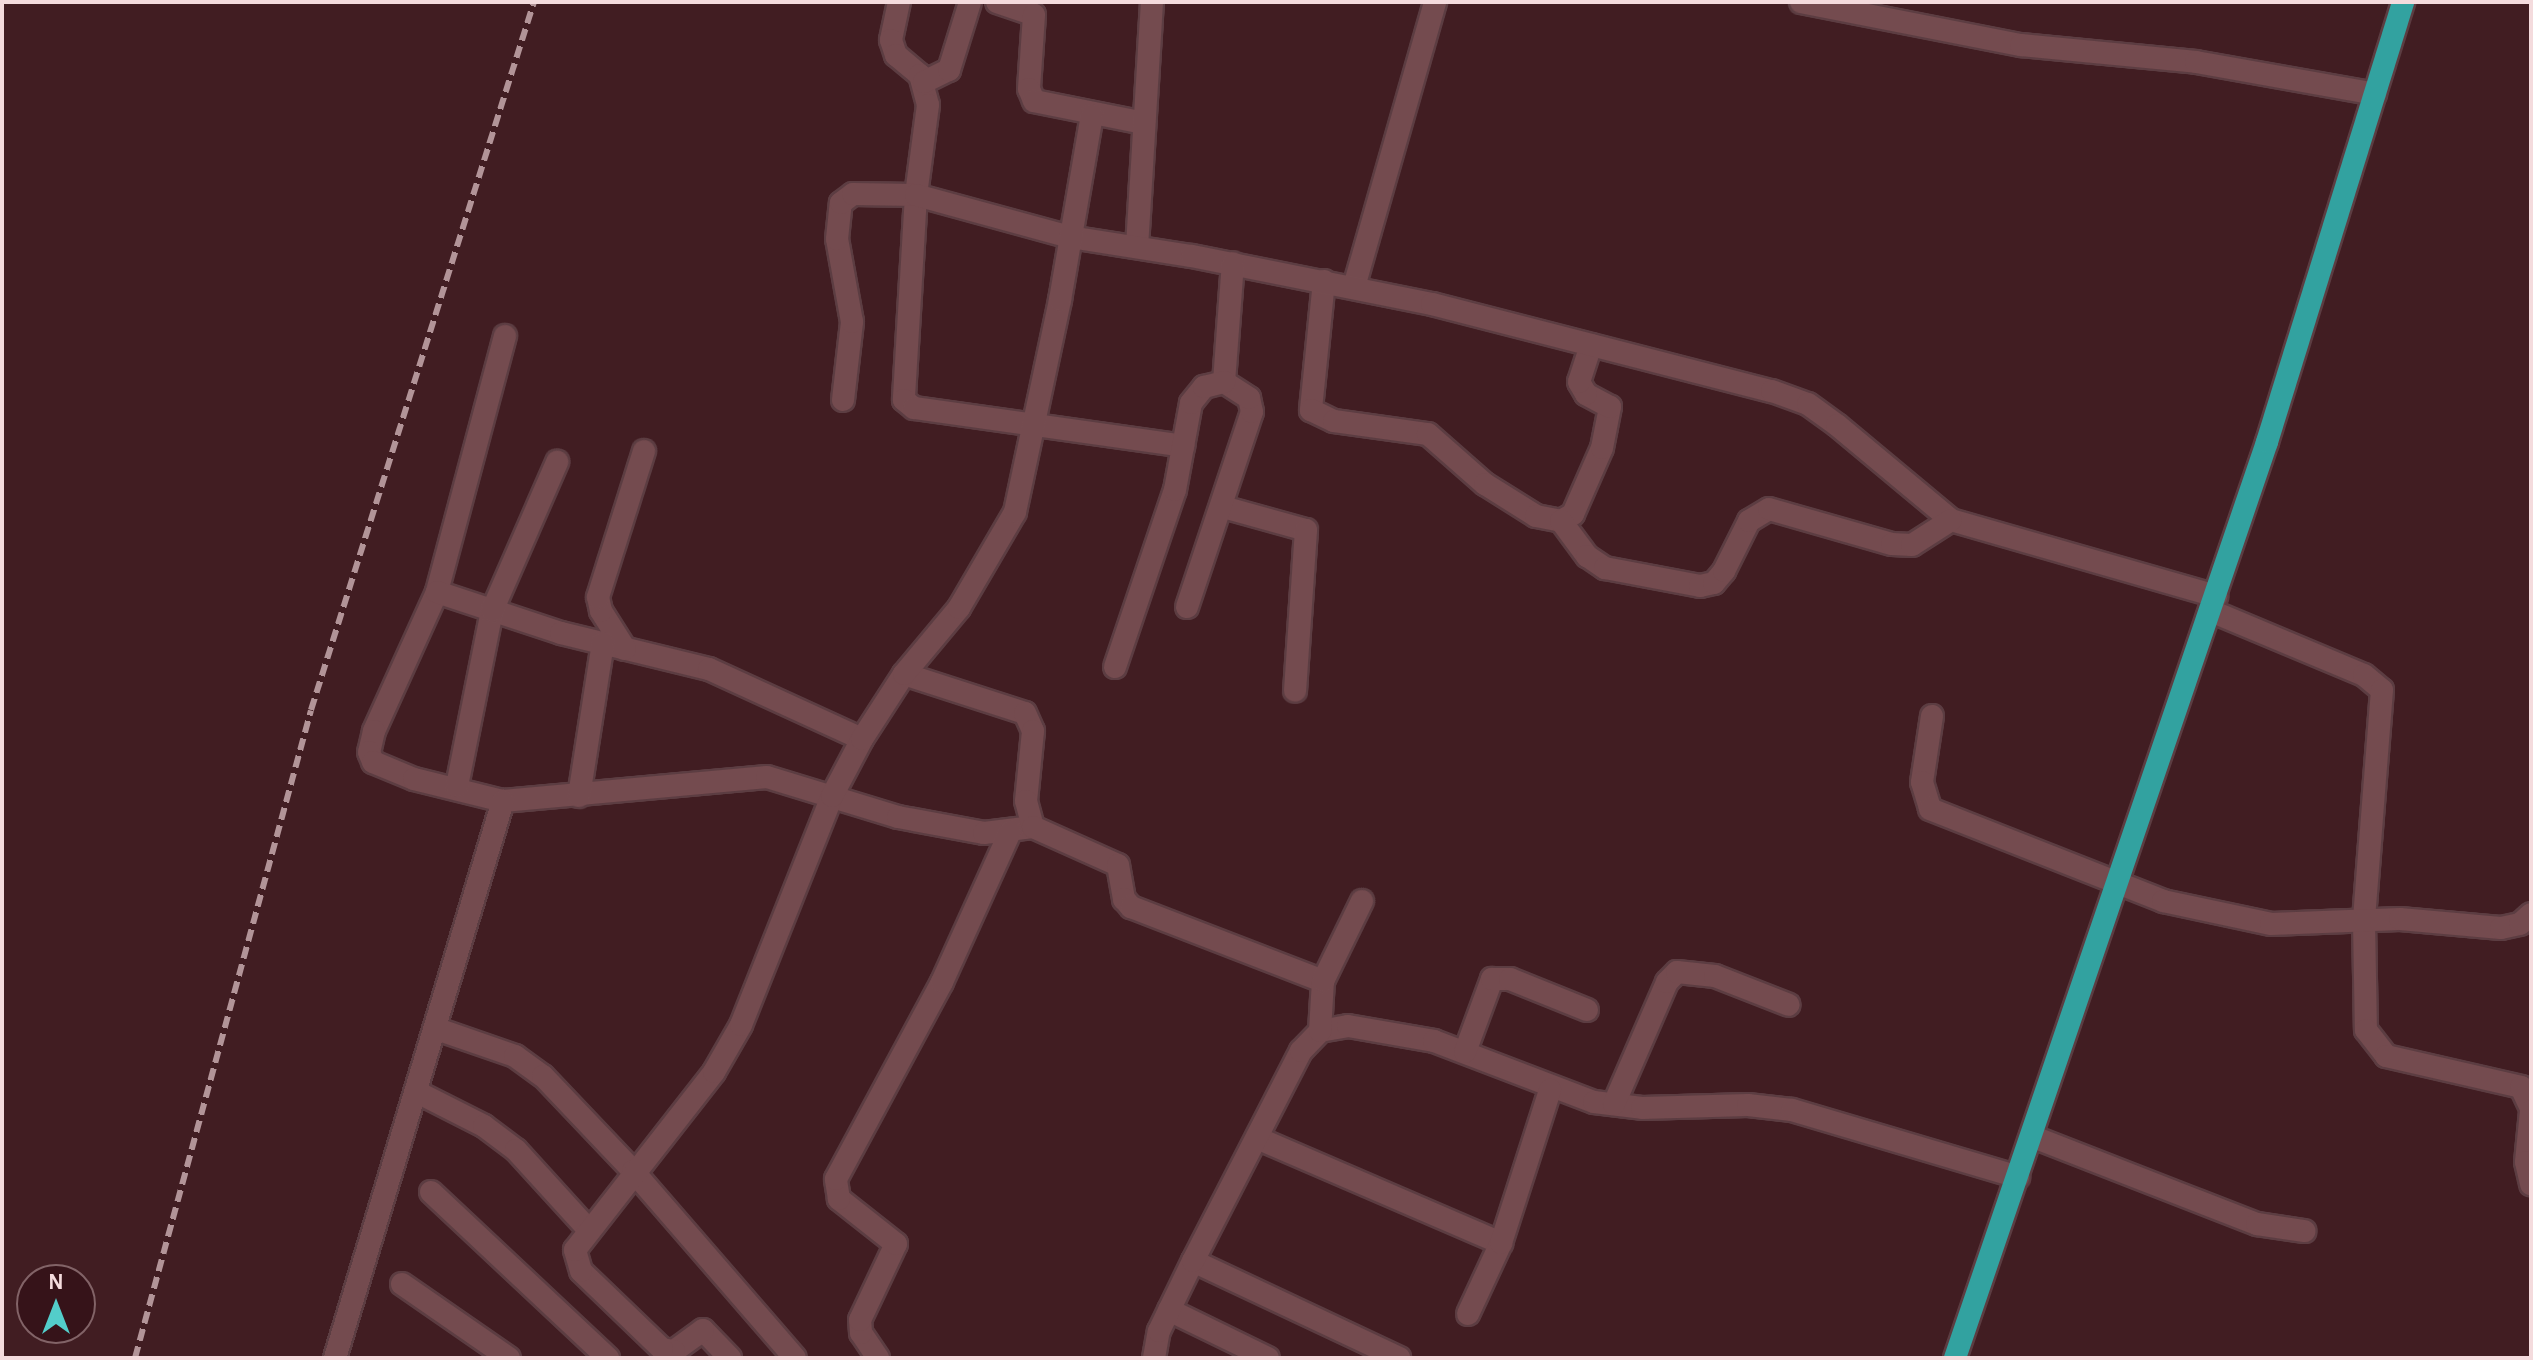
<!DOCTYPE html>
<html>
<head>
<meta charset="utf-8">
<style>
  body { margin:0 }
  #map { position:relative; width:2533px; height:1360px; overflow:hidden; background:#411d22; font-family:"Alegreya Sans",sans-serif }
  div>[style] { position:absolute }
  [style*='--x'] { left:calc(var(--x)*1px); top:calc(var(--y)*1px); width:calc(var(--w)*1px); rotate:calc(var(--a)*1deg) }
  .roads { filter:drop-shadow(2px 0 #5c3d42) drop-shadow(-2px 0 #5c3d42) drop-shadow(0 2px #5c3d42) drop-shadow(0 -2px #5c3d42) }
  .minor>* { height:22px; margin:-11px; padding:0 11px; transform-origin:11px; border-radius:11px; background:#744b4f }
  .trunk>* { height:22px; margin:-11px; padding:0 11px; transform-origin:11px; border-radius:11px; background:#32a2a0 }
  .rail>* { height:6px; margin-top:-3px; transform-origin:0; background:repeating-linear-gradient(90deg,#b29498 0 12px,transparent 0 18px) }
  span { translate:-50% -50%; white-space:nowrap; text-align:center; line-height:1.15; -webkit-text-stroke:6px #361319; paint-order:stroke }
  .frame { position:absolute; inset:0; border:4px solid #f4dbdd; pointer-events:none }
  .north { position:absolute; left:16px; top:1264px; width:80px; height:80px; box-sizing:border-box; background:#361319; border:2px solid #826367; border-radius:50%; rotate:0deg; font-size:22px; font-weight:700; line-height:32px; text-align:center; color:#f4dbdd }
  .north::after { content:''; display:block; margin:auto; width:28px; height:36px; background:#53cdca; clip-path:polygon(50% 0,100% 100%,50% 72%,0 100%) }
</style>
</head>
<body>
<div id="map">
  <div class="roads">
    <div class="minor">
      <i style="--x:899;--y:2;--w:39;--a:102"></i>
      <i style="--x:891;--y:40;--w:16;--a:72"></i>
      <i style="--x:896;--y:55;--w:31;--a:40"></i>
      <i style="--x:920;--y:75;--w:31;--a:75"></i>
      <i style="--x:928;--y:105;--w:91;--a:97.6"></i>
      <i style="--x:916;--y:195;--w:205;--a:93.4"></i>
      <i style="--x:904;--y:400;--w:13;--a:39"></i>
      <i style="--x:914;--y:408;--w:272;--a:8"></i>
      <i style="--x:997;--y:2;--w:39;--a:19"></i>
      <i style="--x:1034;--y:15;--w:74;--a:93.9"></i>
      <i style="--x:1029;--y:89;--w:13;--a:67"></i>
      <i style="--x:1034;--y:101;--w:112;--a:11.3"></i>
      <i style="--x:1801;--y:2;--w:224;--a:11.1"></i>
      <i style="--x:2021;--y:45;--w:176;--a:5.5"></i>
      <i style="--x:2196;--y:62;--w:182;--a:10.1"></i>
      <i style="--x:924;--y:82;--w:28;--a:-26"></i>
      <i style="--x:949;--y:70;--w:71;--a:-72.8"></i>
      <i style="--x:1137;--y:247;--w:245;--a:-86.5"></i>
      <i style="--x:1324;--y:281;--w:130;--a:95.8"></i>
      <i style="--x:1311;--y:410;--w:25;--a:26"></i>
      <i style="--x:1334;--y:421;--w:95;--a:7.9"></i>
      <i style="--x:1428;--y:434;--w:76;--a:41.3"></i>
      <i style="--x:1485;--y:484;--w:60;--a:32.1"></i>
      <i style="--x:1536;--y:516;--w:25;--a:11"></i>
      <i style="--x:1561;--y:521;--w:14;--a:-30"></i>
      <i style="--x:1573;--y:514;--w:72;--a:-66.3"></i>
      <i style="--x:1602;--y:448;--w:42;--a:-79"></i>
      <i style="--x:1610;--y:407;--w:27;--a:-152"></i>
      <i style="--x:1586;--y:394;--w:14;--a:-120"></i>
      <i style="--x:1579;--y:382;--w:39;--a:-72"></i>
      <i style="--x:1354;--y:287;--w:296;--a:-74.1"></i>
      <i style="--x:505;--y:336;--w:265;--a:104.9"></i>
      <i style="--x:437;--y:592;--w:153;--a:114.4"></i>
      <i style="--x:374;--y:731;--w:22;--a:103"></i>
      <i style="--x:369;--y:752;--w:11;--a:68"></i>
      <i style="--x:373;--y:762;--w:44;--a:22.5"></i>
      <i style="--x:414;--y:779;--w:92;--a:13.9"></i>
      <i style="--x:503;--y:801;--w:265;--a:-5.2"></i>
      <i style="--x:767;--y:777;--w:137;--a:17"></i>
      <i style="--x:898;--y:817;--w:87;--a:10.5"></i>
      <i style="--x:984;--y:833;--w:49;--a:-7"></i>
      <i style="--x:843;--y:400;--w:79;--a:-83.4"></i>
      <i style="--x:852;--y:322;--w:84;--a:-100.2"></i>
      <i style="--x:837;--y:239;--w:36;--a:-84"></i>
      <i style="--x:841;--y:203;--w:15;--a:-37"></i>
      <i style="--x:853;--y:194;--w:63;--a:0.9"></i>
      <i style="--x:916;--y:195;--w:160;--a:15.3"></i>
      <i style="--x:1070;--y:237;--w:123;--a:8.9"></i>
      <i style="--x:1192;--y:256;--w:245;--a:11.3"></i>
      <i style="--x:1432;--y:304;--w:351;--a:14.4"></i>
      <i style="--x:1772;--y:391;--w:38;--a:20"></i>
      <i style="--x:1808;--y:404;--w:36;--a:36"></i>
      <i style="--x:1837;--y:425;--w:148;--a:39.8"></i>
      <i style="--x:1951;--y:520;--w:276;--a:16"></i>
      <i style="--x:1223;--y:507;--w:86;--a:15.5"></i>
      <i style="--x:1306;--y:530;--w:161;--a:93.9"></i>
      <i style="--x:1561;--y:521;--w:44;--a:53.4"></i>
      <i style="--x:1587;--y:556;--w:22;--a:34"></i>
      <i style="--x:1605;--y:568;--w:97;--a:10.7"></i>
      <i style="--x:1700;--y:586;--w:14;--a:-12"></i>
      <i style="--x:1714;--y:583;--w:16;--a:-50"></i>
      <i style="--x:1724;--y:571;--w:56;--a:-63.4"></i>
      <i style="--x:1749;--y:521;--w:23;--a:-31"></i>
      <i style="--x:1769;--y:509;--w:128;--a:15.9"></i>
      <i style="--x:1892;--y:544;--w:20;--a:3"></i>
      <i style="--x:1912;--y:545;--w:46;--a:-32.7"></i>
      <i style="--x:437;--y:592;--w:131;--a:18.3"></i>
      <i style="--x:561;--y:633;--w:152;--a:13.7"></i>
      <i style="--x:709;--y:669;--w:168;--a:24.6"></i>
      <i style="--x:1187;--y:607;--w:206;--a:-71.6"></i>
      <i style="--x:1252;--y:412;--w:14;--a:-102"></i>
      <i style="--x:1249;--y:398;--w:30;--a:-147"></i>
      <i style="--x:1224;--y:382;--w:119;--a:-85.7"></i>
      <i style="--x:2211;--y:611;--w:166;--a:22.7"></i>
      <i style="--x:2364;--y:675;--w:23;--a:40"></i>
      <i style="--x:2382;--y:690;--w:231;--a:94.5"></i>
      <i style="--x:2364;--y:920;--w:110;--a:89"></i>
      <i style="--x:2366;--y:1030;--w:33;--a:52"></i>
      <i style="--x:2386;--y:1056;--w:139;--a:12.9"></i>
      <i style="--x:2521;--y:1087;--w:23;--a:65"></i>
      <i style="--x:625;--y:649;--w:45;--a:-122.3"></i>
      <i style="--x:601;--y:611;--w:14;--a:-102"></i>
      <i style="--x:598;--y:597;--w:153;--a:-72.5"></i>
      <i style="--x:1115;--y:667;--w:187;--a:-71.3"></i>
      <i style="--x:1175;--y:490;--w:88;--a:-79.6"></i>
      <i style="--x:1191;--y:403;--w:21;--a:-51"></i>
      <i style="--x:1204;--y:387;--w:21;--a:-14"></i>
      <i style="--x:904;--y:674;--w:127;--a:17.9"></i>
      <i style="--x:1025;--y:713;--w:20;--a:66"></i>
      <i style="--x:1033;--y:731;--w:70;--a:95.7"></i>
      <i style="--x:1026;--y:801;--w:27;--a:75"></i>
      <i style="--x:1033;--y:827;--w:93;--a:24.1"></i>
      <i style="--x:1118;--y:865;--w:35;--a:80"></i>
      <i style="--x:1124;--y:899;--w:11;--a:49"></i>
      <i style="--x:1131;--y:907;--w:206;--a:21.1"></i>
      <i style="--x:1932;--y:716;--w:67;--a:98.6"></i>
      <i style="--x:1922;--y:782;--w:28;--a:73"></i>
      <i style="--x:1930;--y:809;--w:251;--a:21.5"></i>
      <i style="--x:2163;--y:901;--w:110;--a:12"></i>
      <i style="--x:2271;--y:924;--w:129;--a:-2.2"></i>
      <i style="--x:2400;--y:919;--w:101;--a:5.1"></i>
      <i style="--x:2501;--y:928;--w:19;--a:-12"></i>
      <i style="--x:2520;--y:924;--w:15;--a:-42"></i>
      <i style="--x:457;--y:786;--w:178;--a:-78.7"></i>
      <i style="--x:492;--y:611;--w:163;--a:-66.4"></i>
      <i style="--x:579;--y:796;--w:155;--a:-81.1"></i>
      <i style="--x:437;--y:1029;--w:83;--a:19.1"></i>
      <i style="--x:515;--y:1056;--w:34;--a:36"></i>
      <i style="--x:543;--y:1076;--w:131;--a:46.5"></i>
      <i style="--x:633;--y:1171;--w:247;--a:49.1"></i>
      <i style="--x:1320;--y:1031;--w:28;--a:-10"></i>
      <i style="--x:1348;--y:1026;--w:87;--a:9.9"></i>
      <i style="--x:1434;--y:1041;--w:171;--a:20.9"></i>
      <i style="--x:1594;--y:1102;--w:48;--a:7.1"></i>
      <i style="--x:1642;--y:1108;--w:106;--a:-1.6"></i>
      <i style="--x:1748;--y:1105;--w:44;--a:6.5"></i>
      <i style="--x:1792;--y:1110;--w:236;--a:16.5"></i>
      <i style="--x:1465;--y:1052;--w:78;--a:-69.7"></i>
      <i style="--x:1492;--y:979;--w:18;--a:0"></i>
      <i style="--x:1510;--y:979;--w:83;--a:21.9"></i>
      <i style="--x:417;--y:1092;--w:75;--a:26.9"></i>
      <i style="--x:484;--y:1126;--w:40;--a:37"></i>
      <i style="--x:516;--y:1150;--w:107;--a:47.7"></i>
      <i style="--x:1614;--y:1104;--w:133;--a:-66.5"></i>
      <i style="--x:1667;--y:982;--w:14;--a:-45"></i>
      <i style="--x:1677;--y:972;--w:38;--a:6"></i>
      <i style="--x:1715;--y:976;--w:79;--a:21.4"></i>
      <i style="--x:2531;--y:1111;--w:51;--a:95.6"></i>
      <i style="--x:2526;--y:1162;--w:23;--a:77"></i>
      <i style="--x:2031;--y:1136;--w:243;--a:21.3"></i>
      <i style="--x:2257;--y:1224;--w:48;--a:8.5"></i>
      <i style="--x:1257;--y:1138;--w:266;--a:23.3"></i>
      <i style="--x:431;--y:1192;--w:243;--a:43.2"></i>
      <i style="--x:1193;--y:1261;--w:228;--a:25.2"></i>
      <i style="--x:402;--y:1284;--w:130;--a:34.7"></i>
      <i style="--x:1169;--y:1310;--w:110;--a:25.9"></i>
      <i style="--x:1468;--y:1314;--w:78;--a:-65.1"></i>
      <i style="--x:1501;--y:1243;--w:161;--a:-72.2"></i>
      <i style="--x:335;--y:1358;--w:582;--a:-73.22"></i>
      <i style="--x:730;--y:1358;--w:39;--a:-134"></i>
      <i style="--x:703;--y:1330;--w:36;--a:144"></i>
      <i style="--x:674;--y:1351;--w:12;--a:-171"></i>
      <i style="--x:662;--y:1349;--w:112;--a:-136.1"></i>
      <i style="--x:581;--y:1271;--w:22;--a:-106"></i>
      <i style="--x:575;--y:1250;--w:226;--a:-52"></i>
      <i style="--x:714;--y:1072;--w:54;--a:-60.1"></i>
      <i style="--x:741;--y:1025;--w:246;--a:-68.3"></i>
      <i style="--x:832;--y:796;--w:64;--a:-62.2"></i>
      <i style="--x:862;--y:739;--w:77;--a:-57.1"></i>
      <i style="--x:904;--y:674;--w:86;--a:-50.2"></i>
      <i style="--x:959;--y:608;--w:111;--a:-59.7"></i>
      <i style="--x:1015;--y:512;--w:217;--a:-78"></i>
      <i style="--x:1060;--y:300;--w:188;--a:-80.2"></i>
      <i style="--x:878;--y:1358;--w:30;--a:-124"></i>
      <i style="--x:861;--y:1333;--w:13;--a:-94"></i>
      <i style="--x:860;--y:1320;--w:84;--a:-64.7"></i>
      <i style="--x:896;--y:1244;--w:73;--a:-141.7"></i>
      <i style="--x:839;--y:1199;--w:20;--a:-99"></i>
      <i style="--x:836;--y:1179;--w:224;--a:-61.7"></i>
      <i style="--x:942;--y:982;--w:165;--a:-65.6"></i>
      <i style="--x:1154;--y:1358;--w:27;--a:-80"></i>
      <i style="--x:1159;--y:1331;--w:78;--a:-64.1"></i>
      <i style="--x:1193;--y:1261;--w:236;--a:-62.8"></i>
      <i style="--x:1301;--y:1051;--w:28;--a:-46"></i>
      <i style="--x:1320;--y:1031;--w:50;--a:-86.6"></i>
      <i style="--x:1323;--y:981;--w:89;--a:-64"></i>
    </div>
    <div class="trunk">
      <i style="--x:1955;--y:1358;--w:968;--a:-71.19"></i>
      <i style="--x:2267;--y:442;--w:461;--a:-72.8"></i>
    </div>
  </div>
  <div class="rail">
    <i style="--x:135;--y:1358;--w:671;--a:-74.8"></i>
    <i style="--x:311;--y:710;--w:742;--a:-72.52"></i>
  </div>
  <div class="frame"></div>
  <div class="north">N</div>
</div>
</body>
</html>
